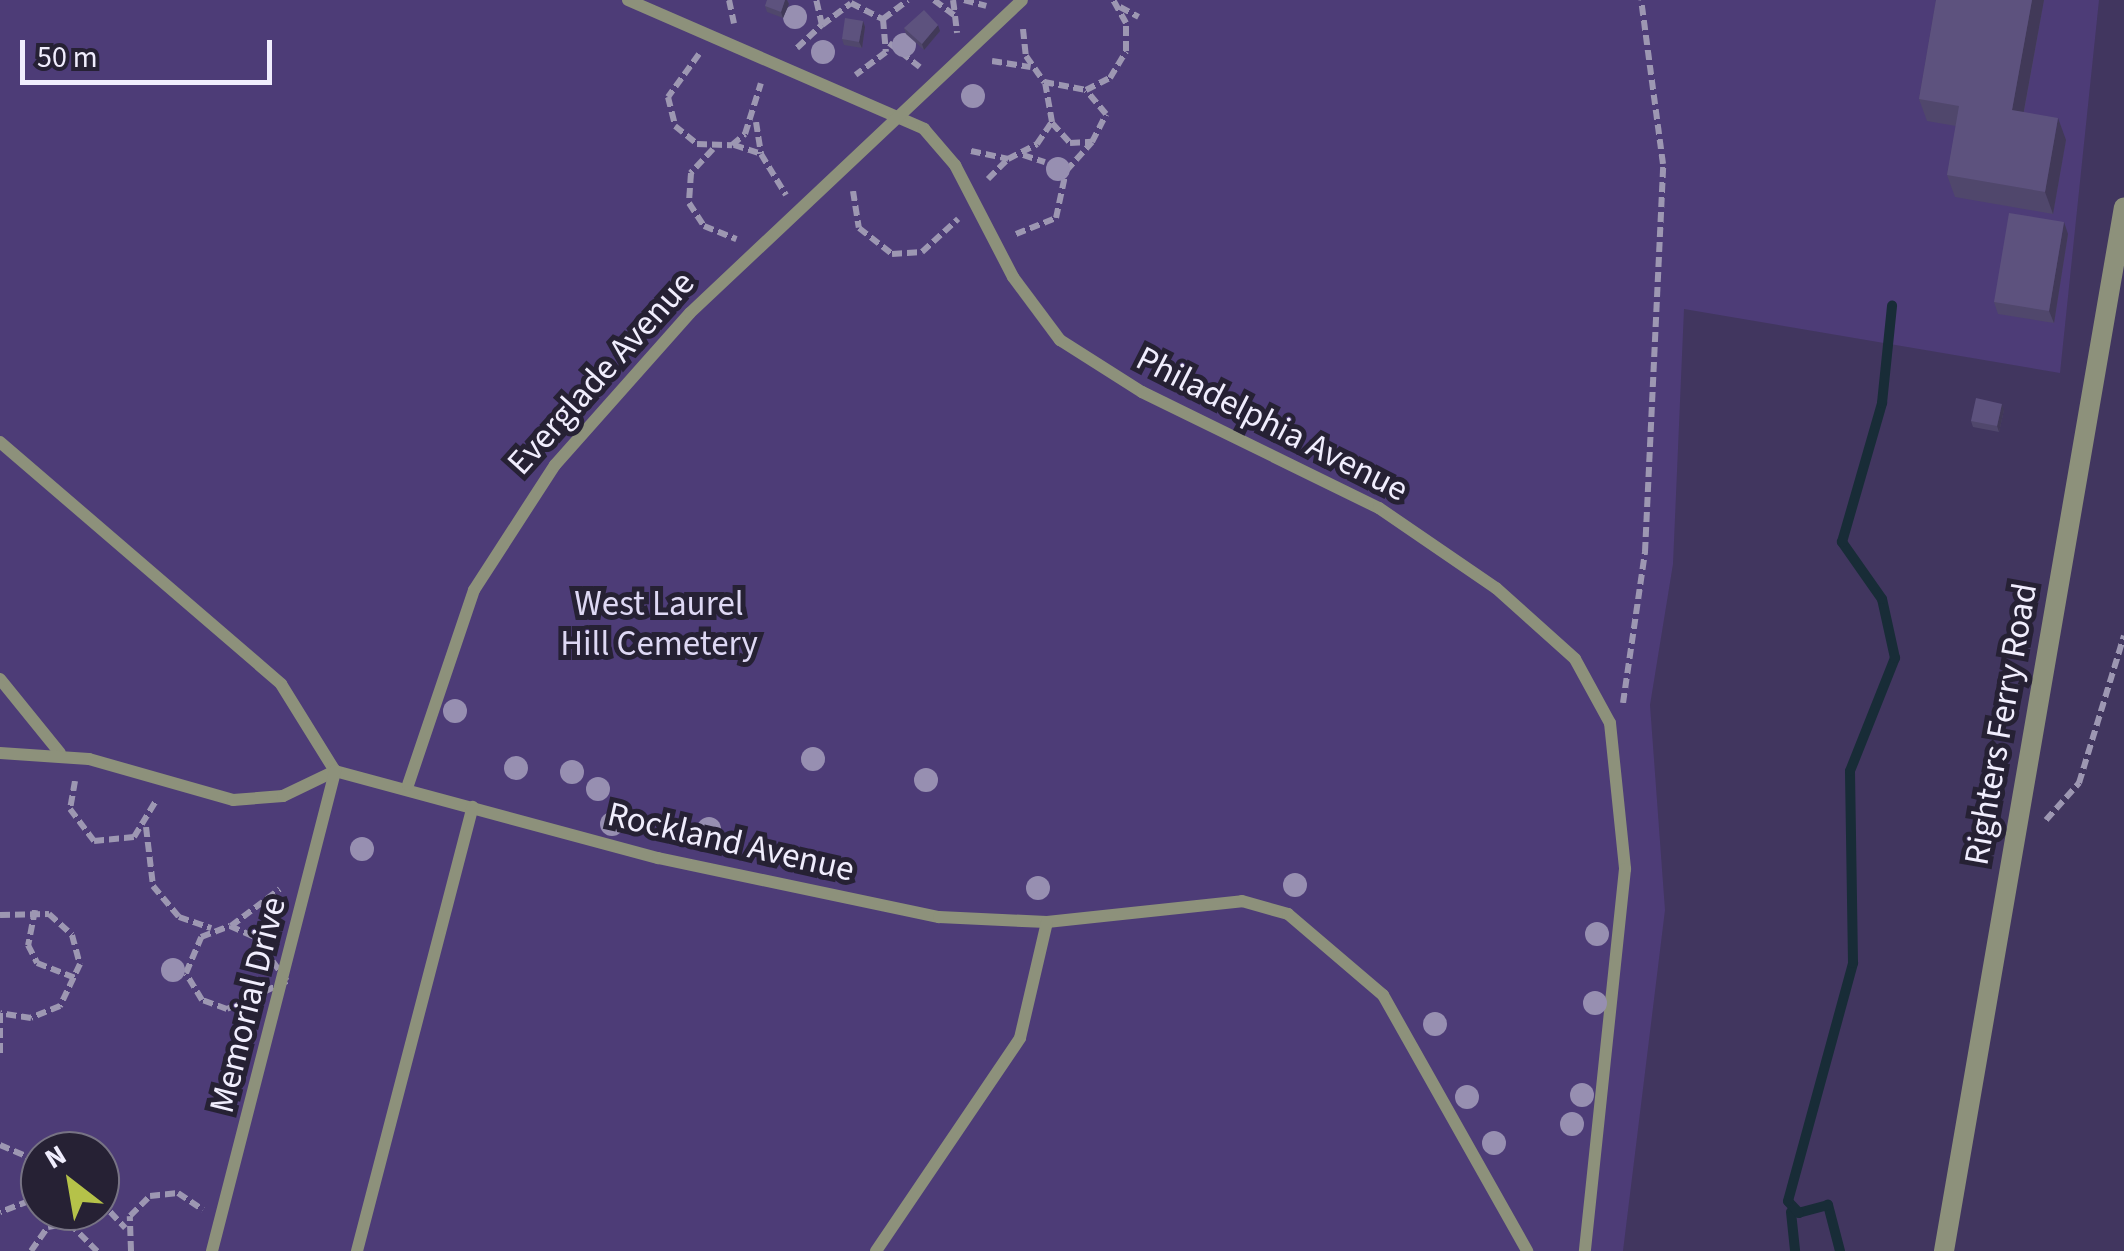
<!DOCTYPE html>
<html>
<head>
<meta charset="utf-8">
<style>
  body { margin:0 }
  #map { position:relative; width:2124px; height:1251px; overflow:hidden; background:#41365f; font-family:"Source Sans 3",sans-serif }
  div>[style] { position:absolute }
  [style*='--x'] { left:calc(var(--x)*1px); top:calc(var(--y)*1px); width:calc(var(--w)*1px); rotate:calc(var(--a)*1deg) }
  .green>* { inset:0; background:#4d3c77 }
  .stream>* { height:10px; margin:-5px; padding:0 5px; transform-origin:5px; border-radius:5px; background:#182c37 }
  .path>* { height:6px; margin-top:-3px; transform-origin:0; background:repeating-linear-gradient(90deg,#9d97b2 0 10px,transparent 0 15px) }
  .service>* { height:12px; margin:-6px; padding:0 6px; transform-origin:6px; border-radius:6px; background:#8d917b }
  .minor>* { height:20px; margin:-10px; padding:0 10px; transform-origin:10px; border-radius:10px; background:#8d917b }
  .trees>* { width:24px; height:24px; margin:-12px; border-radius:50%; background:#978fb1 }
  .wall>* { inset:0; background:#50476c }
  .shaded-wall>* { inset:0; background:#413958 }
  .building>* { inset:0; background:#5d527e }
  span { translate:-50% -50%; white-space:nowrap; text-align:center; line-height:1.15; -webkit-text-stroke:10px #262134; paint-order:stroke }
  .street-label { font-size:35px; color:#f0edfd }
  .park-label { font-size:35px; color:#ded8f4 }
  .north { position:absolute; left:20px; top:1131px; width:100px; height:100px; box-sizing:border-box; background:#262134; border:2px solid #777384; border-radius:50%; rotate:329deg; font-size:28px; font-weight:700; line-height:40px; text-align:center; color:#f0edfd }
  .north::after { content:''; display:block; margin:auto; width:35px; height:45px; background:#b5c249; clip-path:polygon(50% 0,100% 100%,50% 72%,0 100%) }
  .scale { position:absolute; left:20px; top:40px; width:252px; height:45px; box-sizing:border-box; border:5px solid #f0edfd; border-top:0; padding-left:12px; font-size:30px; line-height:35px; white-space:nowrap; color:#f0edfd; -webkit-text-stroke:8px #262134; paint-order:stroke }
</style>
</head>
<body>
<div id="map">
  <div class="green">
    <i style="clip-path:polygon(evenodd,0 0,2099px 0,2060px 373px,1684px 309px,1673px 564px,1650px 705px,1665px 910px,1623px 1251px,0 1251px,0 0,40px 1151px,100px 1151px,100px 1211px,40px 1211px,40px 1151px)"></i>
  </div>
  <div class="stream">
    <i style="--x:1791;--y:1212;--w:39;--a:84"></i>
    <i style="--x:1840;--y:1251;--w:48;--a:-104.6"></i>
    <i style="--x:1828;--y:1205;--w:30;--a:165"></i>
    <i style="--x:1799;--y:1213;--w:16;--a:-133"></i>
    <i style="--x:1788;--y:1201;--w:247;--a:-74.7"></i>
    <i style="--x:1853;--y:963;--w:192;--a:-90.9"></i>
    <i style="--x:1850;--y:771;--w:122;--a:-68.3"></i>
    <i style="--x:1895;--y:658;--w:60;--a:-102.4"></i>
    <i style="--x:1882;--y:599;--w:70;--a:-125.1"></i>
    <i style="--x:1842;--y:542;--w:145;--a:-73.9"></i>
    <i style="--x:1882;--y:403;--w:98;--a:-84.1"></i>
  </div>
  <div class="path">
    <i style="--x:729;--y:0;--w:24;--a:78"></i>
    <i style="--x:934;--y:0;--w:26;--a:37"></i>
    <i style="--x:955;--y:16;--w:17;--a:83"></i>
    <i style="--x:953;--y:0;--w:15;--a:82"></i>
    <i style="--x:964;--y:0;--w:23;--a:15"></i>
    <i style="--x:1120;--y:7;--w:21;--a:28"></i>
    <i style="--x:883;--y:19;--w:31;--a:-37"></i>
    <i style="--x:822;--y:25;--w:36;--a:-37"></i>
    <i style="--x:851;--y:3;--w:36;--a:27"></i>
    <i style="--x:883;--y:19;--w:33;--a:85"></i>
    <i style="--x:886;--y:52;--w:38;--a:143"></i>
    <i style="--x:1023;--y:29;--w:27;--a:84"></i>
    <i style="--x:1026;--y:56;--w:32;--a:55"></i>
    <i style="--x:1044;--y:82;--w:43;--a:10.8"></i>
    <i style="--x:1086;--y:90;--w:27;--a:-27"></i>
    <i style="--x:1110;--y:78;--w:31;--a:-59"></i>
    <i style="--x:1126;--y:51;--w:28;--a:-90"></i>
    <i style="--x:1126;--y:23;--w:26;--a:-119"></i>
    <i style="--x:889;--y:43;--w:39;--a:38"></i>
    <i style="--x:797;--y:48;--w:34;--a:-43"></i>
    <i style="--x:822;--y:25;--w:26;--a:-103"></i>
    <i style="--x:699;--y:54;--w:53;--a:125.8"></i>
    <i style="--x:668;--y:97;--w:30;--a:76"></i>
    <i style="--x:675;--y:126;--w:28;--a:39"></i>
    <i style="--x:697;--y:144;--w:35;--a:2"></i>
    <i style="--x:732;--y:145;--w:17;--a:-40"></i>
    <i style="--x:745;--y:134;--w:53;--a:-72.6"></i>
    <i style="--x:992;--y:61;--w:39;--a:9"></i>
    <i style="--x:756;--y:122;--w:32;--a:81"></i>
    <i style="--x:1052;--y:123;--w:27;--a:48"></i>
    <i style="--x:1070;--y:143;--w:22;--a:-3"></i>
    <i style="--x:1092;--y:142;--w:31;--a:-63"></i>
    <i style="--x:1106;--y:114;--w:31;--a:-130"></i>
    <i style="--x:734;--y:145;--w:28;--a:18"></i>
    <i style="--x:761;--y:154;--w:48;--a:58.6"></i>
    <i style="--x:713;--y:149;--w:33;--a:133"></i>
    <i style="--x:691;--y:173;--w:30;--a:94"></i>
    <i style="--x:689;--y:203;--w:27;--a:57"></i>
    <i style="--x:704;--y:226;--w:35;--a:22"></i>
    <i style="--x:971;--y:151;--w:38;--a:12"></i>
    <i style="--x:1008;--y:159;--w:33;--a:-27"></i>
    <i style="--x:1037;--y:144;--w:27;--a:-56"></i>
    <i style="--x:1052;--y:122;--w:39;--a:-100"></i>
    <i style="--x:1023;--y:155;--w:23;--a:18"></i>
    <i style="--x:988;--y:179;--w:28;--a:-45"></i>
    <i style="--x:853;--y:191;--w:37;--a:81"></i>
    <i style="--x:859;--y:228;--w:42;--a:38.2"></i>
    <i style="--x:892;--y:254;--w:30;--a:-4"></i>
    <i style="--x:922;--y:252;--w:49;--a:-42.5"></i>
    <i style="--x:1016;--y:234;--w:43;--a:-21.8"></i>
    <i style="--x:1056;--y:218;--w:48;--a:-78"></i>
    <i style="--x:1066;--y:171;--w:39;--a:-48"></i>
    <i style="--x:1623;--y:703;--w:153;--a:-81.7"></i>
    <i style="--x:1645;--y:552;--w:388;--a:-87.3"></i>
    <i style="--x:1663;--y:164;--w:165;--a:-97.6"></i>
    <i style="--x:75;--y:781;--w:28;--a:100"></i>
    <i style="--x:70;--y:809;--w:40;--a:53"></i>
    <i style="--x:94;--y:841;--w:40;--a:-5.7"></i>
    <i style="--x:134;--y:837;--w:44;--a:-58.8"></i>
    <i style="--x:2046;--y:820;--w:50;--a:-48.3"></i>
    <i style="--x:2079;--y:783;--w:154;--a:-73"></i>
    <i style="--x:146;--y:827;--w:59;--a:83.2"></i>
    <i style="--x:153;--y:886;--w:40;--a:50"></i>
    <i style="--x:179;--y:917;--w:34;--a:19"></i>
    <i style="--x:35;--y:910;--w:36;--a:101"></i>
    <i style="--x:28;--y:945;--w:20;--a:63"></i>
    <i style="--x:37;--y:963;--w:44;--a:21.3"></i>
    <i style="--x:0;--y:915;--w:49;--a:-1.2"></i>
    <i style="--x:49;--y:914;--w:31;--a:42"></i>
    <i style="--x:72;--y:935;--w:30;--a:75"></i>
    <i style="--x:80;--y:964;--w:47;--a:115.5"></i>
    <i style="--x:60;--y:1006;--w:31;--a:158"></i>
    <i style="--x:31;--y:1018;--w:31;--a:-171"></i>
    <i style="--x:230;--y:926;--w:27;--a:24"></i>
    <i style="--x:255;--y:937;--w:54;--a:54"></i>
    <i style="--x:287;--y:981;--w:66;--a:155"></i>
    <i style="--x:227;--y:1009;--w:27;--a:-160"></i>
    <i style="--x:202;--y:1000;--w:31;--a:-121"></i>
    <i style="--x:186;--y:973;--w:39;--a:-67"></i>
    <i style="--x:201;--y:937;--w:31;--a:-21"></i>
    <i style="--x:231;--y:926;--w:61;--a:-37.1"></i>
    <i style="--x:0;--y:1013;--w:41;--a:90"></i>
    <i style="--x:0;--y:1145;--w:30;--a:23"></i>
    <i style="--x:28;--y:1157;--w:23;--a:72"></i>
    <i style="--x:35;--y:1179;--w:23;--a:105"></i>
    <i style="--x:29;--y:1201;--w:31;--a:159"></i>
    <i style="--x:100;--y:1201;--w:37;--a:47"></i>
    <i style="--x:31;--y:1251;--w:29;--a:-55"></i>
    <i style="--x:48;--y:1227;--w:21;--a:-11"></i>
    <i style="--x:69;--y:1223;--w:40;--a:45"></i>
    <i style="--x:131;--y:1251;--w:35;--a:-92"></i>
    <i style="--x:130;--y:1216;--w:28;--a:-45"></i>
    <i style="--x:150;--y:1196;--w:28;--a:-6"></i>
    <i style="--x:178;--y:1193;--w:30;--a:34"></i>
  </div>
  <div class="service">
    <i style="--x:628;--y:0;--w:323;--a:23.5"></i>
    <i style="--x:924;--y:129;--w:48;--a:49.3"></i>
    <i style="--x:955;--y:165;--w:126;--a:62.6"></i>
    <i style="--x:1013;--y:277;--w:79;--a:53.3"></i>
    <i style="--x:1060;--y:340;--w:97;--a:32.4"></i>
    <i style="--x:1142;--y:392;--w:264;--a:26.1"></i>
    <i style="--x:1379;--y:508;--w:142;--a:34.4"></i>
    <i style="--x:1496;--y:588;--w:106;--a:41.9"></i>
    <i style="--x:1575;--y:659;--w:73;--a:61.3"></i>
    <i style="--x:1610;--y:723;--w:147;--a:84.1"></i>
    <i style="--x:1625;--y:869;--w:384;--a:96"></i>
    <i style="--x:0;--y:442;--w:371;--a:40.7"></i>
    <i style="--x:281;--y:684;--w:102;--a:58.2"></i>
    <i style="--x:335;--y:771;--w:335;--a:15.1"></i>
    <i style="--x:658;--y:858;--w:287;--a:11.9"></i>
    <i style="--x:939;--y:917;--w:108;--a:2.7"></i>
    <i style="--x:1047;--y:922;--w:196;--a:-6.1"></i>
    <i style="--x:1242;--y:901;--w:48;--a:15.8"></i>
    <i style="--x:1288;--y:914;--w:125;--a:40.5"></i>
    <i style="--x:1383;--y:995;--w:294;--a:60.6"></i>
    <i style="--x:0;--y:679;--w:95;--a:51"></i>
    <i style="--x:0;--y:753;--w:89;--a:3.9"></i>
    <i style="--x:89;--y:759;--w:150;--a:15.9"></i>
    <i style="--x:233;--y:800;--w:50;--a:-4.6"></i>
    <i style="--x:283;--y:796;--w:58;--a:-25.7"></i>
    <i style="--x:408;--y:785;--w:206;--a:-71.3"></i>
    <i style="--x:474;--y:590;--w:149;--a:-57.1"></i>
    <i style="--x:555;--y:465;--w:203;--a:-48.4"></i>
    <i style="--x:690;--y:313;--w:456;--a:-43.3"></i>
    <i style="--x:212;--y:1251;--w:496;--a:-75.6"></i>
    <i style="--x:357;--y:1251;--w:459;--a:-75.4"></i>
    <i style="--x:876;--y:1251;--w:257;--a:-55.9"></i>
    <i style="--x:1020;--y:1038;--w:119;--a:-76.9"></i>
  </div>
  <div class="minor">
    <i style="--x:1944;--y:1251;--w:1059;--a:-80.22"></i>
  </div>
  <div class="trees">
    <i style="left:795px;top:17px"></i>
    <i style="left:904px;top:45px"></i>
    <i style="left:823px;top:52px"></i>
    <i style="left:973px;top:96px"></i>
    <i style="left:1058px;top:169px"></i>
    <i style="left:455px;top:711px"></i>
    <i style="left:813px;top:759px"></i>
    <i style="left:516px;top:768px"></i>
    <i style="left:572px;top:772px"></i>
    <i style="left:926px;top:780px"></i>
    <i style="left:598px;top:789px"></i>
    <i style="left:612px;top:824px"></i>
    <i style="left:709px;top:829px"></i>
    <i style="left:362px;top:849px"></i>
    <i style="left:1295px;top:885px"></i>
    <i style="left:1038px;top:888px"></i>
    <i style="left:1597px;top:934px"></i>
    <i style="left:173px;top:970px"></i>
    <i style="left:1595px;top:1003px"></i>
    <i style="left:1435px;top:1024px"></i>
    <i style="left:1582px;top:1095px"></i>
    <i style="left:1467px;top:1097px"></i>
    <i style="left:1572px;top:1124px"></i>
    <i style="left:1494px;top:1143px"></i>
  </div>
  <div class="wall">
    <i style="clip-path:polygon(767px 0,787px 0,789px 4px,783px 18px,767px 12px,765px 6px)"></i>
    <i style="clip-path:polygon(1936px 0,2044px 0,2024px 112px,2066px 140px,2053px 214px,1955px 197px,1947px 175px,1956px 126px,1927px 121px,1919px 99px)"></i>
    <i style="clip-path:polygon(863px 21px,865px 27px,862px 48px,844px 45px,842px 39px)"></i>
    <i style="clip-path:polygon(904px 28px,940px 31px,924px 50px,906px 34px)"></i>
    <i style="clip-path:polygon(2068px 234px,2054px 323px,1998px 314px,1994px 302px)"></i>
    <i style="clip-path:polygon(2004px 410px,1999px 432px,1973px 427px,1971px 421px)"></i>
  </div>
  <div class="shaded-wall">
    <i style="clip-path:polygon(785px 0,787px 0,789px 4px,783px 18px,781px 12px)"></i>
    <i style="clip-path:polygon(2032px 0,2044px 0,2020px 132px,2012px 110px)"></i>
    <i style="clip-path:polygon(863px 21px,865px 27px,862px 48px,859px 42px)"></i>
    <i style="clip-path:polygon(938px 25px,940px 31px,924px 50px,922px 44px)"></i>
    <i style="clip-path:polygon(2058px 118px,2066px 140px,2053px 214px,2045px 192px)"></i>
    <i style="clip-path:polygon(2064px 222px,2068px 234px,2054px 323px,2049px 311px)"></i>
    <i style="clip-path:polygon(2002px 404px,2004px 410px,1999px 432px,1997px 426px)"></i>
  </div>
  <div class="building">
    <i style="clip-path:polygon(767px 0,785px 0,781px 12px,765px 6px)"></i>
    <i style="clip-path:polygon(1936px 0,2032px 0,2012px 110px,2058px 118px,2045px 192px,1947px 175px,1959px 106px,1919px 99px)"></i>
    <i style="clip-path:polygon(924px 10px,938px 25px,922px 44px,904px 28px)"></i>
    <i style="clip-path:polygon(845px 18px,863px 21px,859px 42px,842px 39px)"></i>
    <i style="clip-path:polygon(2009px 213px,2064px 222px,2049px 311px,1994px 302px)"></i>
    <i style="clip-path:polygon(1976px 398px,2002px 404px,1997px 426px,1971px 421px)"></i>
  </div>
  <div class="street-label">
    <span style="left:601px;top:373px;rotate:-48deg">Everglade Avenue</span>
    <span style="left:1272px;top:424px;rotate:27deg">Philadelphia Avenue</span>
    <span style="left:2001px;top:724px;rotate:-80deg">Righters Ferry Road</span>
    <span style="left:731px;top:842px;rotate:13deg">Rockland Avenue</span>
    <span style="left:248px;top:1005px;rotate:-76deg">Memorial Drive</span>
  </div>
  <div class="park-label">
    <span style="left:659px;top:624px">West Laurel<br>Hill Cemetery</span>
  </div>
  <div class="north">N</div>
  <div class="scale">50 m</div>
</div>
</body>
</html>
